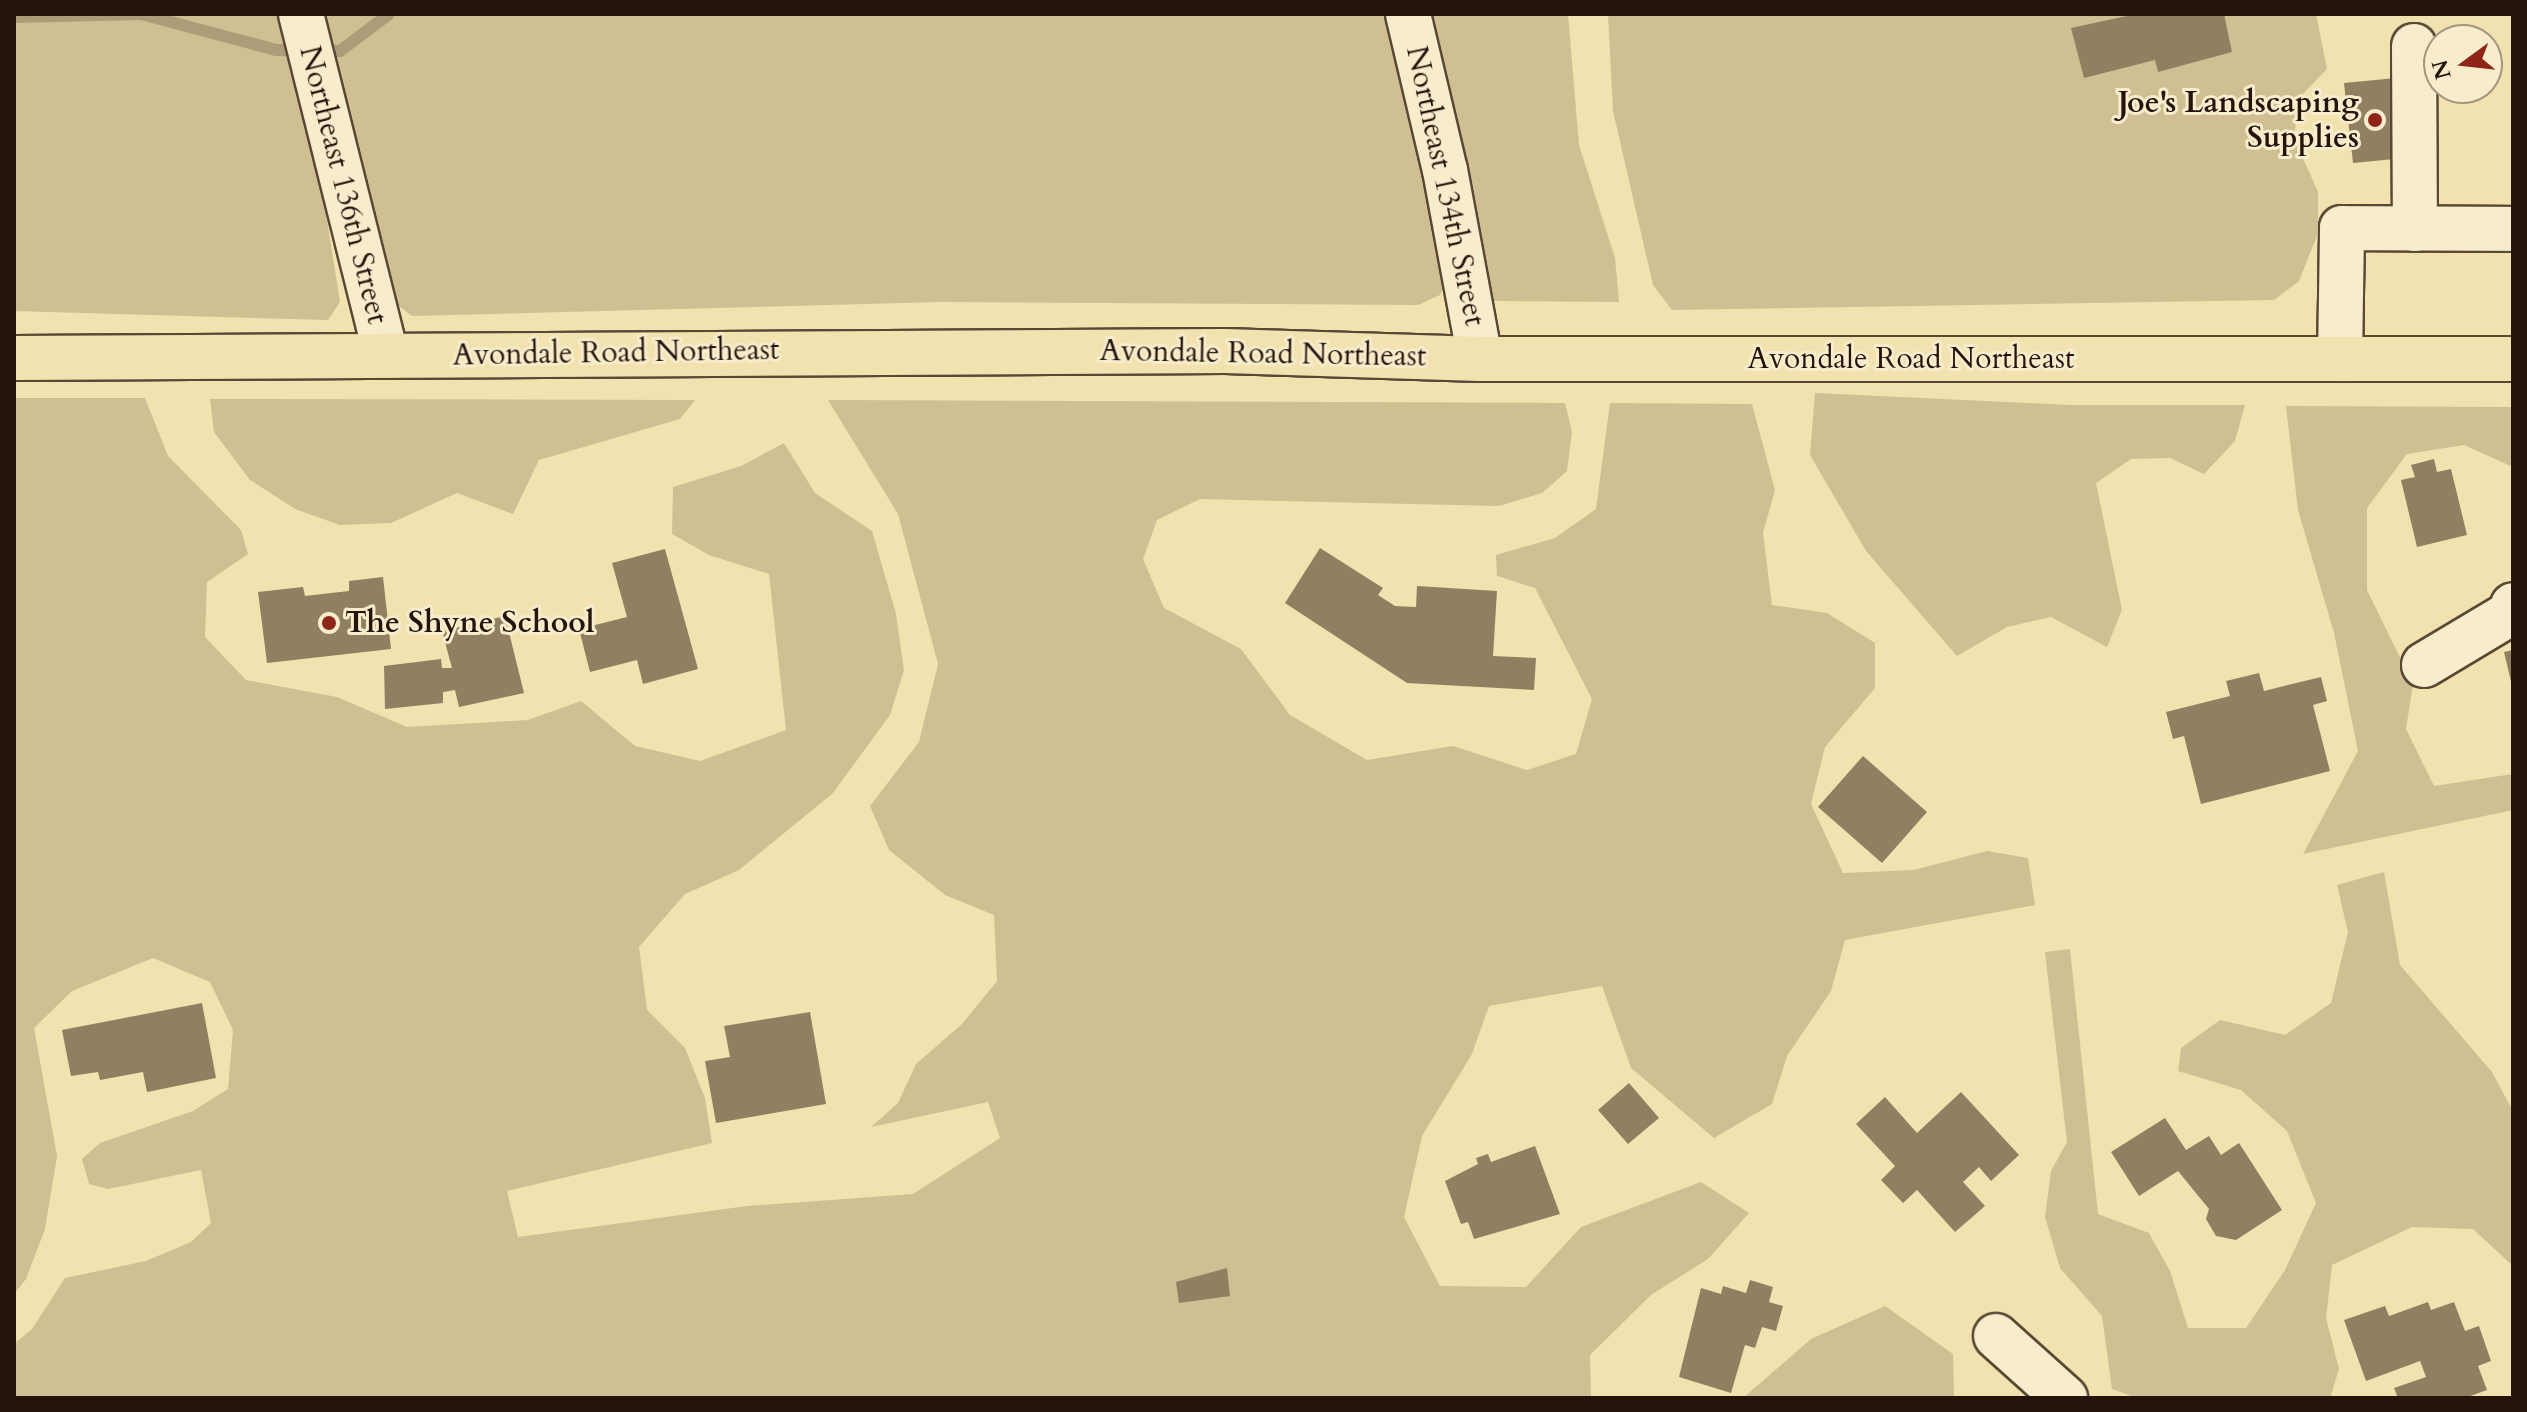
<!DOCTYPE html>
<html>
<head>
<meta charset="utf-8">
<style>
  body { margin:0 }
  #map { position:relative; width:2527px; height:1412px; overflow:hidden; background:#f2e2af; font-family:Cardo,serif }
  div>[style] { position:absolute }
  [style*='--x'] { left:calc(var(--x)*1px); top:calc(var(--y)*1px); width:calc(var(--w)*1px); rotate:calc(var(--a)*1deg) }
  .green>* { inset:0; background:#cfbf93 }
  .stream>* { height:12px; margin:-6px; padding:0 6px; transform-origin:6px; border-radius:6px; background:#ad9c78 }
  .building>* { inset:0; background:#907f61 }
  .roads { filter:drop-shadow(2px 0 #594835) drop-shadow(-2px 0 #594835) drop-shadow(0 2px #594835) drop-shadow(0 -2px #594835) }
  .minor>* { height:44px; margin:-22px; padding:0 22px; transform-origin:22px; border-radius:22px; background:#f7eccb }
  .major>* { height:44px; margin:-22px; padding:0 22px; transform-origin:22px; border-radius:22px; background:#f2e2af }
  .dots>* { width:22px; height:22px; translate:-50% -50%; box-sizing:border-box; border:4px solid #f7eccb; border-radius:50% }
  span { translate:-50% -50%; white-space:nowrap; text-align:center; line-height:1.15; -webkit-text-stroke:6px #f7eccb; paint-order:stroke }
  .poi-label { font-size:30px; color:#26140c; font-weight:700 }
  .right { translate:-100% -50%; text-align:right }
  .left { translate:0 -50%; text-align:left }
  .street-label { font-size:30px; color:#26140c }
  .frame { position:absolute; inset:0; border:16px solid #26140c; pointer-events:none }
  .north { position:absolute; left:2423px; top:24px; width:80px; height:80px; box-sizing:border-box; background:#f7eccb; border:2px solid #a3967f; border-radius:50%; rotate:255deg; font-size:22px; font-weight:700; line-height:32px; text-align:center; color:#26140c }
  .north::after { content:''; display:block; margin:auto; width:28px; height:36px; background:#8f2418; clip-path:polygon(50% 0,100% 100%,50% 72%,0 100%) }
</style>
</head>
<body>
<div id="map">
  <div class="green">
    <i style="clip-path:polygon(14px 14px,279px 14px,317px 157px,340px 302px,328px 320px,14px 311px)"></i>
    <i style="clip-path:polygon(320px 14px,1392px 14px,1448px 274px,1440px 295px,1418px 305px,940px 302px,412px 316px,391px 300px)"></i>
    <i style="clip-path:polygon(1430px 14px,1568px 14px,1579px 145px,1615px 258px,1619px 302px,1492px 301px)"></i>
    <i style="clip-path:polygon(1608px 14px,2316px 14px,2327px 69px,2299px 98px,2294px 138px,2318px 192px,2318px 233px,2299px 281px,2274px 300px,1672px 310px,1653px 285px,1613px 111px)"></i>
    <i style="clip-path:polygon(1815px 393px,2071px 405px,2245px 405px,2235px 441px,2204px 474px,2170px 458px,2131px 459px,2096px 483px,2122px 610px,2107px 647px,2051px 617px,2007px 627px,1957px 656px,1866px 551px,1810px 455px)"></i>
    <i style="clip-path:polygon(14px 398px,145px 398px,168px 456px,241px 530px,248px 554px,207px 582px,205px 637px,246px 680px,337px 697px,407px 727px,528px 720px,581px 701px,635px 746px,700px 761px,786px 730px,769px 574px,709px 555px,672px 534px,673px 487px,741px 466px,784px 443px,815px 493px,872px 531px,896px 614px,904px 670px,890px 715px,833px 793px,739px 870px,685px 894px,639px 947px,647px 1010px,685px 1048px,705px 1098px,712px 1143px,507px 1191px,518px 1237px,747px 1206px,913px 1194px,1000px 1138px,988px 1102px,871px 1127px,898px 1103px,916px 1064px,962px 1024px,997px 981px,994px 915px,945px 895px,889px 850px,870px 806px,919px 742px,938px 664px,898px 514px,828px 400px,1565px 403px,1572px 432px,1567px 471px,1542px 493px,1499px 506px,1200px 499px,1157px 520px,1143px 559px,1164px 608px,1241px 649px,1290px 715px,1367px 760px,1453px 746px,1527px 770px,1576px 754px,1592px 699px,1535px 588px,1497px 576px,1496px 555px,1555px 538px,1596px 509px,1610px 403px,1752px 404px,1775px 490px,1763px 533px,1772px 605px,1827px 613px,1875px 643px,1875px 688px,1825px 747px,1811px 804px,1843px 873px,1914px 870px,1987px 851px,2028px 858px,2035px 905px,1845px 940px,1831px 991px,1787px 1056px,1772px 1104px,1714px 1138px,1631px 1068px,1602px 986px,1489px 1006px,1472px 1054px,1422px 1136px,1404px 1217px,1440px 1286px,1526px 1287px,1581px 1227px,1701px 1182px,1749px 1213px,1708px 1259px,1651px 1295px,1590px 1355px,1591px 1398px,14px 1398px,14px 1344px,32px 1329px,65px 1278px,146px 1261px,191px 1242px,211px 1223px,201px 1170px,108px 1189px,89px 1184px,82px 1159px,100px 1143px,193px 1111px,228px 1089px,233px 1030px,210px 982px,153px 958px,72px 991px,34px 1028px,57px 1156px,45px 1229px,26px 1279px,14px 1294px)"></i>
    <i style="clip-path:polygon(210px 399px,695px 400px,680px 419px,539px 460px,513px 514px,457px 493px,391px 523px,340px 525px,295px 509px,250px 480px,214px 432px)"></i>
    <i style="clip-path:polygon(2286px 406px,2513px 407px,2513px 467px,2464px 445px,2407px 454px,2367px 508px,2367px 590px,2413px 684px,2406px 729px,2434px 786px,2513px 774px,2513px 810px,2303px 854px,2358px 751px,2334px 633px,2298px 510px)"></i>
    <i style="clip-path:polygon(2384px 872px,2400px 965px,2492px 1072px,2513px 1111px,2513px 1266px,2473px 1229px,2412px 1227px,2332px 1265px,2326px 1318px,2339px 1369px,2330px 1398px,2137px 1398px,2112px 1389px,2102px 1316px,2060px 1268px,2045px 1217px,2051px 1171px,2067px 1142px,2045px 952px,2070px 949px,2098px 1214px,2149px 1233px,2170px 1271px,2188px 1328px,2246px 1328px,2285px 1270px,2316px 1203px,2287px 1131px,2241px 1090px,2178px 1071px,2181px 1048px,2220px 1020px,2285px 1035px,2331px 1003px,2348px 932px,2337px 885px)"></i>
    <i style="clip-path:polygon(1885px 1306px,1953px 1354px,1954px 1398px,1743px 1398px,1811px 1339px)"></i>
  </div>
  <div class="stream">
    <i style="--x:14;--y:17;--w:127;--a:-1.4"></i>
    <i style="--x:141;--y:14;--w:140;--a:14.9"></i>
    <i style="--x:276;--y:50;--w:64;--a:0.9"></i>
    <i style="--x:340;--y:51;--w:61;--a:-37.1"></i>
  </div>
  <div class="building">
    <i style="clip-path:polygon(2136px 14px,2224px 14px,2232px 52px,2158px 72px,2155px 60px,2084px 78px,2071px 28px)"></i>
    <i style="clip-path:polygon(2396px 78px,2405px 158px,2353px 163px,2344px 83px)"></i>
    <i style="clip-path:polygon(2434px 459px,2437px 472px,2451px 469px,2467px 535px,2417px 547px,2401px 480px,2415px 477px,2411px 465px)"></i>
    <i style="clip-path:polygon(1320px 548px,1383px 588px,1378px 595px,1395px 606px,1416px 607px,1417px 586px,1497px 591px,1493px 656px,1536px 658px,1534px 690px,1407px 683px,1285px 603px)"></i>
    <i style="clip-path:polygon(665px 549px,698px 669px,643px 684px,637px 660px,590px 672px,579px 629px,627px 617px,612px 563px)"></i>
    <i style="clip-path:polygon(383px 577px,391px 649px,267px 663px,258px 592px,303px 587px,305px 596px,349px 591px,349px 581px)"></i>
    <i style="clip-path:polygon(505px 616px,524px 693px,459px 707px,455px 690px,443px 692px,443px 703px,385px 709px,384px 666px,441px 659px,442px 668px,452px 668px,442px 631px)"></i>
    <i style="clip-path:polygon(2513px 650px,2513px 686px,2512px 686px,2504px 652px)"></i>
    <i style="clip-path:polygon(2259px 673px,2264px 691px,2321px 677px,2327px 701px,2313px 705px,2330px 771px,2201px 804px,2184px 736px,2173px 739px,2166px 712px,2230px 696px,2226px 681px)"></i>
    <i style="clip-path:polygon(1863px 756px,1927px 812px,1882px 863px,1818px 807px)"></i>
    <i style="clip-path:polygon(202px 1003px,216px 1078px,147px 1092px,143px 1072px,100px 1080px,98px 1072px,71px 1076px,62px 1030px)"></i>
    <i style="clip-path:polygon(810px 1012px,826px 1104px,716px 1123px,705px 1061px,730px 1057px,724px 1026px)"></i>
    <i style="clip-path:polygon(1629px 1083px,1659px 1118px,1628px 1144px,1598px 1110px)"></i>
    <i style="clip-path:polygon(1961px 1092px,2019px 1155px,1991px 1181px,1979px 1167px,1963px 1182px,1985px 1206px,1955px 1232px,1917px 1190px,1903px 1203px,1881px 1180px,1895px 1166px,1856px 1124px,1885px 1097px,1917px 1133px)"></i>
    <i style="clip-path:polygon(2165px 1118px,2186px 1150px,2209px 1136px,2221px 1155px,2239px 1143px,2282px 1210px,2236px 1240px,2216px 1236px,2206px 1219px,2209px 1209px,2178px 1171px,2139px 1196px,2111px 1152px)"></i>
    <i style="clip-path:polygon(1535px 1146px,1560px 1214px,1474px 1239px,1468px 1222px,1461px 1224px,1445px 1181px,1478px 1164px,1476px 1158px,1488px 1154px,1491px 1162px)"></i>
    <i style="clip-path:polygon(1227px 1268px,1230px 1296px,1179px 1303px,1176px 1282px)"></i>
    <i style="clip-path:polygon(1750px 1280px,1773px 1287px,1769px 1302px,1783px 1306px,1776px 1331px,1762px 1327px,1755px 1348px,1745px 1345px,1731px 1393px,1679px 1377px,1701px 1288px,1721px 1294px,1723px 1286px,1746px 1293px)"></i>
    <i style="clip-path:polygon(2428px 1302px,2431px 1310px,2454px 1302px,2465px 1331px,2479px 1326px,2491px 1361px,2478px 1366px,2487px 1390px,2465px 1398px,2398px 1398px,2394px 1388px,2426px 1377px,2420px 1361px,2366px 1381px,2344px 1320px,2385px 1306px,2389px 1316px)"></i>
  </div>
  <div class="roads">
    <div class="minor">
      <i style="--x:301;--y:14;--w:352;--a:76"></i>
      <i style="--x:1408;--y:14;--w:160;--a:76.7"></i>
      <i style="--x:1445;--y:170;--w:192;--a:79.5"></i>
      <i style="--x:2414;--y:46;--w:183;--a:89.7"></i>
      <i style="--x:2340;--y:359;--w:131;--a:-89.1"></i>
      <i style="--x:2342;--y:228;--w:171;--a:0.3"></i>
      <i style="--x:2424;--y:665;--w:101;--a:-30.9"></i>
      <i style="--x:2511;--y:613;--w:8;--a:-76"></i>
      <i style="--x:1996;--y:1336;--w:93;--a:41.9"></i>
    </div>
    <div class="major">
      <i style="--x:14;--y:358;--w:1211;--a:-0.33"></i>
      <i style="--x:1225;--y:351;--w:255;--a:1.8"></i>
      <i style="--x:1480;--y:359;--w:1033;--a:0"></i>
    </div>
  </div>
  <div class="dots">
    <i style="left:2375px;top:120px;background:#8f2418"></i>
    <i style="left:329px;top:623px;background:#8f2418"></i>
  </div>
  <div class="poi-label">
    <span class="right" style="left:2359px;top:120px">Joe's Landscaping<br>Supplies</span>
    <span class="left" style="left:345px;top:623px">The Shyne School</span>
  </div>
  <div class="street-label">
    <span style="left:343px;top:185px;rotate:76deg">Northeast 136th Street</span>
    <span style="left:1445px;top:186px;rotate:78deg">Northeast 134th Street</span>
    <span style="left:616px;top:353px;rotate:-1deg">Avondale Road Northeast</span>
    <span style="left:1263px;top:354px;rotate:1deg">Avondale Road Northeast</span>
    <span style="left:1911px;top:359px">Avondale Road Northeast</span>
  </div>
  <div class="frame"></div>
  <div class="north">N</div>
</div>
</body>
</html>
